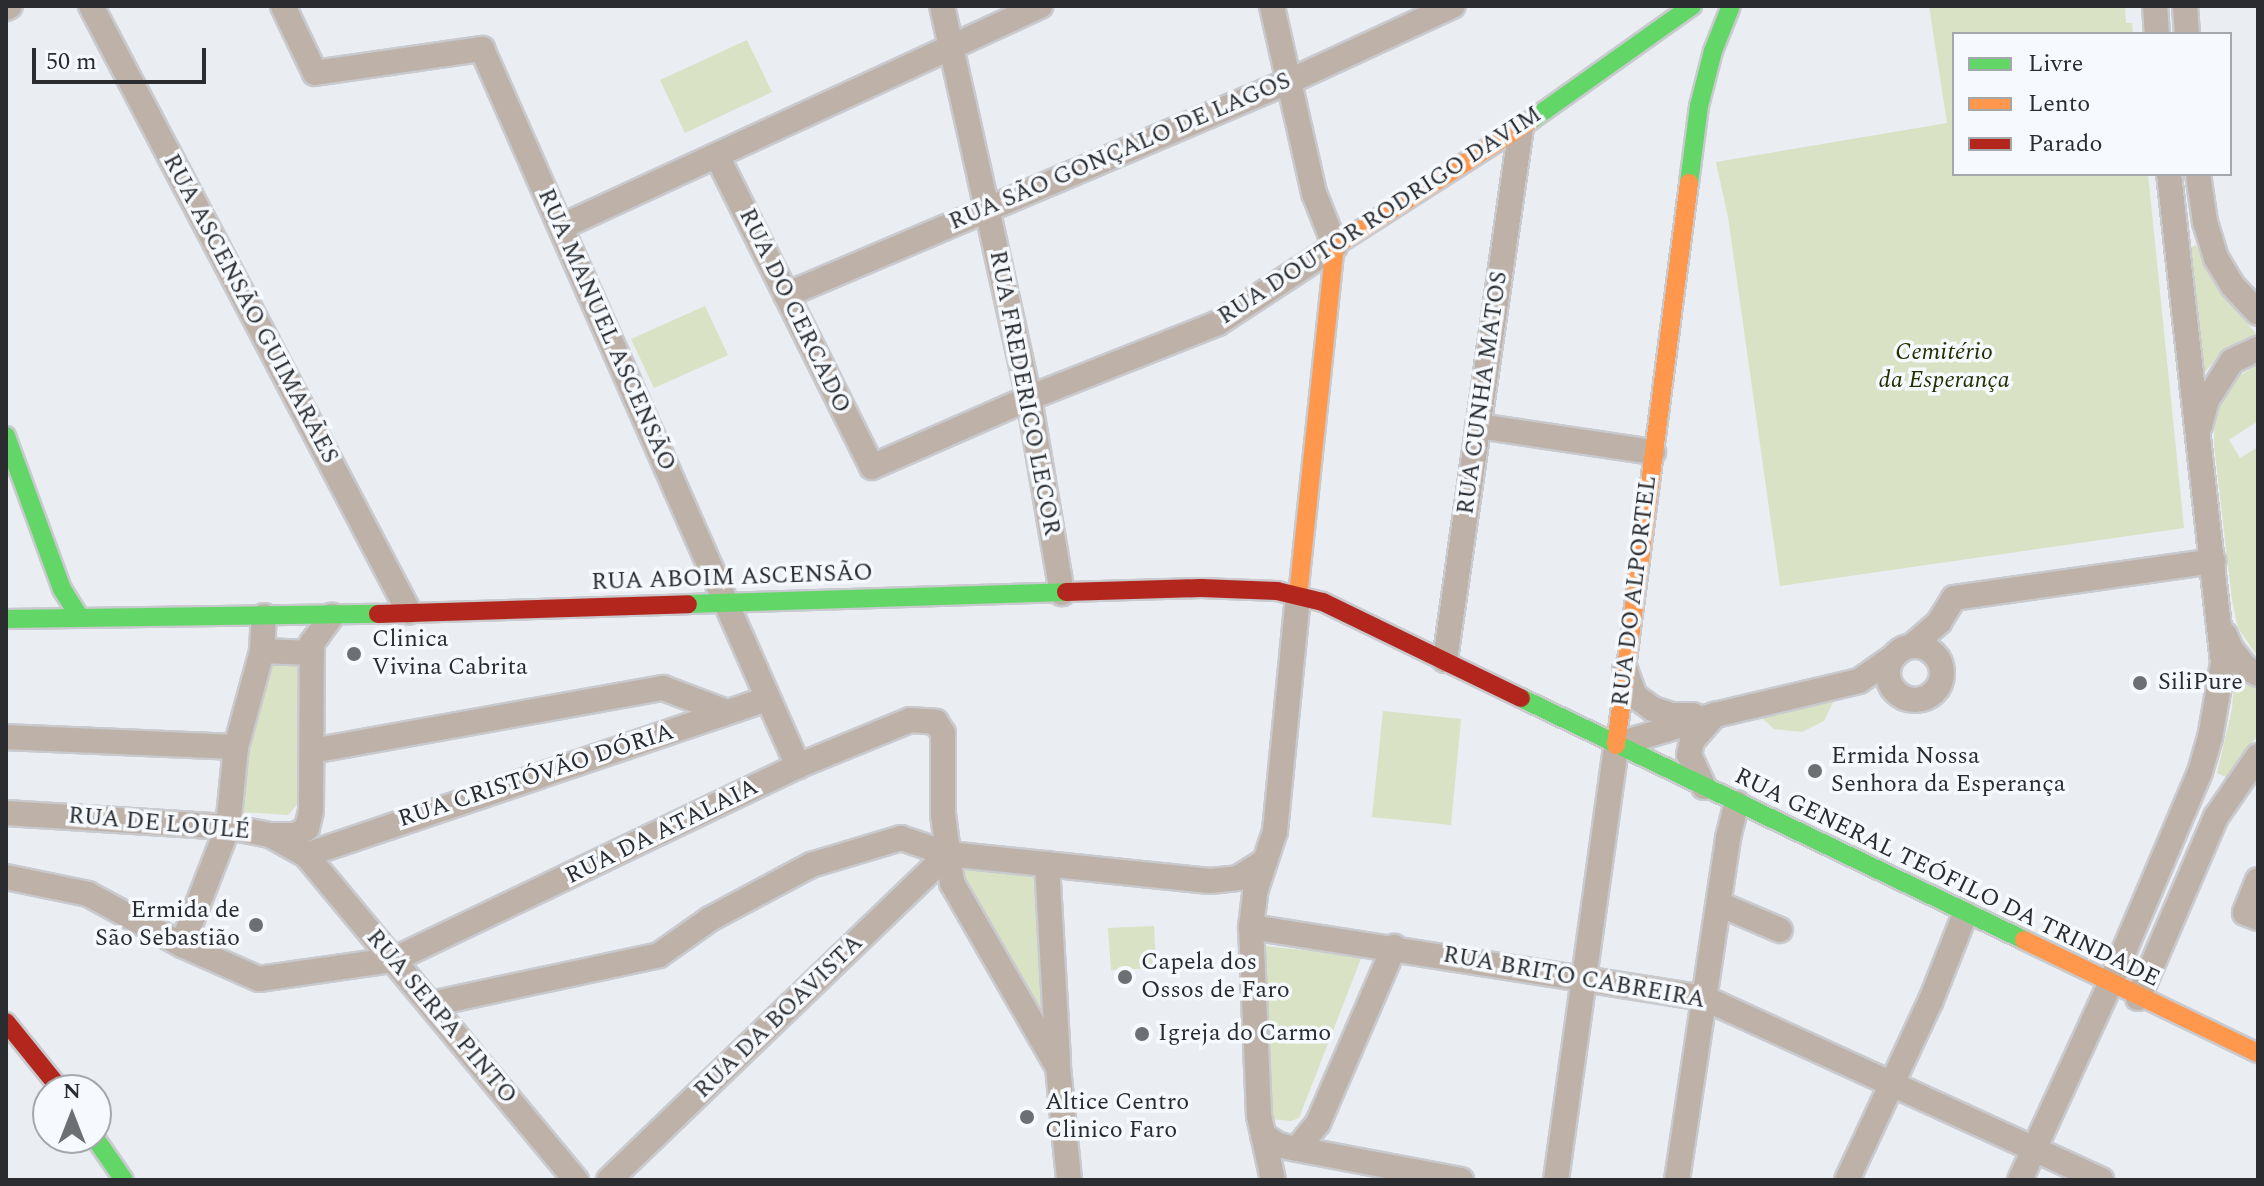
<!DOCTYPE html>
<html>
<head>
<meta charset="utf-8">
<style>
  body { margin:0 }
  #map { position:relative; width:2264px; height:1186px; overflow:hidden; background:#eaedf2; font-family:Spectral,serif }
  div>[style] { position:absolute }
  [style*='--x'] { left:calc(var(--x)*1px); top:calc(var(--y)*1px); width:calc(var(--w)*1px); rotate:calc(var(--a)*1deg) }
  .green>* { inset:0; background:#d9e2c4 }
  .roads { filter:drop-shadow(2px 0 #c8cace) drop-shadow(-2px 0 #c8cace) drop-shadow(0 2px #c8cace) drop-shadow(0 -2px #c8cace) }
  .street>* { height:24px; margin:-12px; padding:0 12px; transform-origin:12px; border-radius:12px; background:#bdb1a8 }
  .street>.ring { margin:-12px; padding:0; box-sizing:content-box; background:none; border:24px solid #bdb1a8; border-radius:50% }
  .fast>* { height:18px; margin:-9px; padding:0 9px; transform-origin:9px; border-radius:9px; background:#63d668 }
  .slow>* { height:18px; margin:-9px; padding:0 9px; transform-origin:9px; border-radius:9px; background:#ff974d }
  .jam>* { height:18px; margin:-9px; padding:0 9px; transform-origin:9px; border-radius:9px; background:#b3261e }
  .dots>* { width:22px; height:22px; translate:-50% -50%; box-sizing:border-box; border:4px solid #f6fafe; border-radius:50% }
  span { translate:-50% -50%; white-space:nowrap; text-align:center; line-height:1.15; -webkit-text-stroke:7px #f6fafe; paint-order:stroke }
  .street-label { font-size:24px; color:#2a2c2f }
  .park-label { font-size:24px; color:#262e00; font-style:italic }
  .poi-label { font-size:24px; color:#2a2c2f }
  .left { translate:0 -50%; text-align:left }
  .right { translate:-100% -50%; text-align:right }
  .frame { position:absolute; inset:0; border:8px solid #2a2c2f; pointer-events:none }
  .legend { position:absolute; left:1952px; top:32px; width:280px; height:144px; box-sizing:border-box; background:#f6fafe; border:2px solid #a4a8ab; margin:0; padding:10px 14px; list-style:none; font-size:24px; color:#2a2c2f }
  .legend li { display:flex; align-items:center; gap:16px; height:40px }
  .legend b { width:40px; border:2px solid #a4a8ab }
  .north { position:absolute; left:32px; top:1074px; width:80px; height:80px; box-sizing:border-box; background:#f6fafe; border:2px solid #a4a8ab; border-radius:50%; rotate:0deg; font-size:22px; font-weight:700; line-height:32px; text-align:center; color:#2a2c2f }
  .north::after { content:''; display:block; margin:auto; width:28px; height:36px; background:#6d7073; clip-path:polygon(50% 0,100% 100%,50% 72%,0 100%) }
  .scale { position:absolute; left:32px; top:48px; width:174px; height:36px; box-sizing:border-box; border:4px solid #2a2c2f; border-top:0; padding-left:10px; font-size:24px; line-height:28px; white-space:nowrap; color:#2a2c2f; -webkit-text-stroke:6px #f6fafe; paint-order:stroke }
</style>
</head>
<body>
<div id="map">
  <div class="green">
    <i style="clip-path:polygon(1929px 6px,2125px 6px,2126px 23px,2132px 23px,2133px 34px,1954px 34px,1954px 174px,2148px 174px,2184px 528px,1780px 586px,1728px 217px,1716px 162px,1947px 123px)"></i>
    <i style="clip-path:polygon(747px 40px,772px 92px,685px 133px,660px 80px)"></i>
    <i style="clip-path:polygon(2196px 245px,2212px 280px,2258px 336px,2220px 355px,2204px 373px,2189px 248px)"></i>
    <i style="clip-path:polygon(705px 306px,728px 355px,654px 388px,631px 339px)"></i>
    <i style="clip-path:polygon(2258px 364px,2258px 421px,2229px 440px,2240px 458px,2258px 447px,2258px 657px,2238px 628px,2232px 600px,2214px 445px,2215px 406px,2228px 383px)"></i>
    <i style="clip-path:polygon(292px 657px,301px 665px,302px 785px,297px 805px,288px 815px,241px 812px,236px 747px,271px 667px,280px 659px)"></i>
    <i style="clip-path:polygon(2235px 667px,2258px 686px,2258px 735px,2226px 777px,2217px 773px,2232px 709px)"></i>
    <i style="clip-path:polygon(1833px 702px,1824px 721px,1802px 732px,1774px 729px,1762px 718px,1796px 708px)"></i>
    <i style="clip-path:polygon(1383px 711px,1461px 719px,1451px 825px,1372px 817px)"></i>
    <i style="clip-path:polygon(964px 867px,1033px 874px,1043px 1014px,965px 881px)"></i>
    <i style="clip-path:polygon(1154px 926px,1156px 968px,1111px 970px,1108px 928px)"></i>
    <i style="clip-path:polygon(1266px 946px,1362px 956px,1299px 1118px,1291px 1121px,1271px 1119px)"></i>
  </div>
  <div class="roads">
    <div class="street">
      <i style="--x:91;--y:6;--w:684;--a:62.31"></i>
      <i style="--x:283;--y:6;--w:74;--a:64.5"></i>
      <i style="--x:315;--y:73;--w:169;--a:-8.2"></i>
      <i style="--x:482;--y:49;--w:784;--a:66.22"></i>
      <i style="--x:942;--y:6;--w:402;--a:77.5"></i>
      <i style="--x:1029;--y:398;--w:198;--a:80.4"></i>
      <i style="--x:2155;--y:6;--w:28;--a:86"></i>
      <i style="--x:2185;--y:6;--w:28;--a:86"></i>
      <i style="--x:6;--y:8;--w:4;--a:-27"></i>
      <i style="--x:717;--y:156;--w:347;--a:63.5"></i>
      <i style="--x:872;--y:467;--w:171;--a:-23.7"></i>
      <i style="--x:1029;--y:398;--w:203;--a:-21.6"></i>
      <i style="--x:1218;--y:323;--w:140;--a:-33.3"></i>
      <i style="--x:1335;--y:246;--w:57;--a:-111.6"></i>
      <i style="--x:1314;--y:193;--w:192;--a:-102.7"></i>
      <i style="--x:2198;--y:174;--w:49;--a:81.7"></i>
      <i style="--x:2205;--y:222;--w:38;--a:73"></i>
      <i style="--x:2216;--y:258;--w:31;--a:59"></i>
      <i style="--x:2232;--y:285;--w:38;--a:47"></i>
      <i style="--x:561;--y:227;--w:528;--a:-24.77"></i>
      <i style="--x:786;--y:295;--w:548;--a:-23.01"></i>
      <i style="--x:1290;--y:81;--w:179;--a:-24.8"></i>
      <i style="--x:1478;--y:426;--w:177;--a:8.5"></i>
      <i style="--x:2200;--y:426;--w:27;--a:-75"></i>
      <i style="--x:2207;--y:400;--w:46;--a:-57.3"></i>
      <i style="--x:2232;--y:361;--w:29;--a:-25"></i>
      <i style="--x:2225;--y:635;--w:15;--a:67"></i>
      <i style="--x:2231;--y:649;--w:23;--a:52"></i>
      <i style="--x:2245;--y:667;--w:15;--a:28"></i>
      <i style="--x:1913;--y:645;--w:35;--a:-41"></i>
      <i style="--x:1939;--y:622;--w:28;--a:-58"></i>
      <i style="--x:1954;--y:598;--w:262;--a:-8.1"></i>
      <i class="ring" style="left:1888px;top:646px;width:30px;height:30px"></i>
      <i style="--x:262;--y:651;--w:50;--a:2.3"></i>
      <i style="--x:1445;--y:660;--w:538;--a:-81.88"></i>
      <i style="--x:1625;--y:669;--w:29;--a:70"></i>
      <i style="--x:1635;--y:696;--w:22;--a:36"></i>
      <i style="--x:1653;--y:709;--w:20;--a:18"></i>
      <i style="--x:1672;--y:715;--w:21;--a:0"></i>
      <i style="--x:6;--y:737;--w:230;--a:2.5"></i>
      <i style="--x:312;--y:751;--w:357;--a:-10.2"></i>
      <i style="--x:663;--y:688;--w:68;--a:20.6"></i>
      <i style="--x:1704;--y:787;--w:35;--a:-115"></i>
      <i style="--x:1689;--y:755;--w:14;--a:-78"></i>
      <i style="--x:1692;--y:741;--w:35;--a:-49"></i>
      <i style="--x:6;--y:813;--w:222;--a:3.6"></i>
      <i style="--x:228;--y:827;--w:43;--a:10.8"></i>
      <i style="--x:270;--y:835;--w:41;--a:29.1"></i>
      <i style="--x:306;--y:855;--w:423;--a:50.3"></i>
      <i style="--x:270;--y:835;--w:26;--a:0"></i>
      <i style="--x:296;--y:835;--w:13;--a:-32"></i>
      <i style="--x:307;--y:828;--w:17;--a:-77"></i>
      <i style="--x:311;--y:811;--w:168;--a:-89.7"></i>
      <i style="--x:312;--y:643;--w:34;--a:-54"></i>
      <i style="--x:306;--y:855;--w:487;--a:-18.7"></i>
      <i style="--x:1047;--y:864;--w:197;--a:86.8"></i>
      <i style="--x:6;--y:877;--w:84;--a:11.7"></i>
      <i style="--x:88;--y:894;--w:107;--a:28.5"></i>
      <i style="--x:182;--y:945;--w:84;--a:23.8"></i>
      <i style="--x:259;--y:979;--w:135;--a:-8.1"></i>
      <i style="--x:393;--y:960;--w:449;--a:-25.6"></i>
      <i style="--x:798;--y:766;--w:121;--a:-22.3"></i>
      <i style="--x:910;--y:720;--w:26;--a:4"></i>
      <i style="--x:936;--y:722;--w:13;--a:58"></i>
      <i style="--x:943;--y:733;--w:81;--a:90"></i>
      <i style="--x:943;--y:814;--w:70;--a:82.6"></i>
      <i style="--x:952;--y:883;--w:212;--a:60.1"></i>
      <i style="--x:1058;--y:1067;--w:114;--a:84.4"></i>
      <i style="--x:2258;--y:880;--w:35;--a:112"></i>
      <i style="--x:2245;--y:913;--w:14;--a:21"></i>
      <i style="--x:1719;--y:904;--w:66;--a:23.1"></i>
      <i style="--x:1251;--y:927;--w:459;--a:8.9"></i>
      <i style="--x:1704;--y:998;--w:437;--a:24.6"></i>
      <i style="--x:182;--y:945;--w:127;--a:-68.7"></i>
      <i style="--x:228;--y:827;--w:80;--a:-84.3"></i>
      <i style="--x:236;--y:747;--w:99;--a:-74.8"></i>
      <i style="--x:262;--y:651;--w:35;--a:-87"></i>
      <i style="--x:2138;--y:998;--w:197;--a:-66.7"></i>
      <i style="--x:2216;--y:817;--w:74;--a:-55.5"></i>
      <i style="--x:431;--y:1004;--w:233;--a:-12.1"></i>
      <i style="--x:659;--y:955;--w:62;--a:-35.2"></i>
      <i style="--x:710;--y:919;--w:115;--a:-28.1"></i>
      <i style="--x:811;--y:865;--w:94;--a:-16.7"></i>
      <i style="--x:901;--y:838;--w:50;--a:18.8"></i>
      <i style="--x:948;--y:854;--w:263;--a:5.9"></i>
      <i style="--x:1210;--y:881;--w:28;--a:-6"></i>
      <i style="--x:1238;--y:878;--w:32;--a:-32"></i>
      <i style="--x:1263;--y:1135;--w:18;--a:34"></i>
      <i style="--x:1278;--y:1145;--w:19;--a:12"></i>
      <i style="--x:1297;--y:1149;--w:33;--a:-51"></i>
      <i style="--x:1318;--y:1123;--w:192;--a:-66.6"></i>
      <i style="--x:1297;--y:1149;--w:167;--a:10.7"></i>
      <i style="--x:609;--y:1180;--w:470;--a:-43.9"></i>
      <i style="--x:1273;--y:1180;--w:66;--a:-102.3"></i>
      <i style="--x:1259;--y:1116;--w:189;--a:-92.4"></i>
      <i style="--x:1251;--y:927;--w:35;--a:-83"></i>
      <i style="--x:1255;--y:892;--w:64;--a:-71.8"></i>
      <i style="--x:1275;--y:831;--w:236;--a:-84.4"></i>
      <i style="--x:1556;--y:1180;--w:439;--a:-82.1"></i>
      <i style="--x:1616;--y:745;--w:103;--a:-16.9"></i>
      <i style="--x:1715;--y:715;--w:148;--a:-13.3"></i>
      <i style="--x:1859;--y:681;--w:39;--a:-35"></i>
      <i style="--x:1677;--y:1180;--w:346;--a:-81.5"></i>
      <i style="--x:1728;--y:838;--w:36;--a:-76"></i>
      <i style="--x:1847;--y:1180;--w:199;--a:-65"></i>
      <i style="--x:1931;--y:1000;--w:92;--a:-68.4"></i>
      <i style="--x:2020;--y:1180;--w:216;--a:-65.3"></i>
      <i style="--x:2110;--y:984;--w:230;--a:-67"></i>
      <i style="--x:2200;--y:772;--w:35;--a:-74"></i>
      <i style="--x:2210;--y:738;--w:76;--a:-80.2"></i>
      <i style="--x:2223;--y:663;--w:492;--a:-96.3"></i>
    </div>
    <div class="fast">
      <i style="--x:1530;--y:121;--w:199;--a:-35.4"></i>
      <i style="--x:1689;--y:183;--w:78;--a:-82.6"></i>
      <i style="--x:1699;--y:106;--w:57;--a:-75.7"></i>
      <i style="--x:1713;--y:51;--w:48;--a:-68.2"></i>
      <i style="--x:6;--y:436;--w:163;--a:69.9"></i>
      <i style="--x:62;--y:589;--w:34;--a:58"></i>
      <i style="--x:688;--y:604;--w:378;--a:-1.8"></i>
      <i style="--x:6;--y:619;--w:372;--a:-0.8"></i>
      <i style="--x:1521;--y:698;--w:558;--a:25.69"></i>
      <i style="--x:95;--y:1138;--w:51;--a:55.4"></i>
    </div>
    <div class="slow">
      <i style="--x:1298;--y:596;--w:352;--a:-84"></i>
      <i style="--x:1335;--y:246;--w:232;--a:-32.7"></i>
      <i style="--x:1616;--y:745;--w:567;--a:-82.6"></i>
      <i style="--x:2024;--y:940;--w:260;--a:25.8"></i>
    </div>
    <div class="jam">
      <i style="--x:1066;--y:592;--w:135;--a:-1.7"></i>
      <i style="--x:1201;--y:588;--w:76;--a:2.3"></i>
      <i style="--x:1277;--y:591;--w:47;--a:13.4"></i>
      <i style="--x:1323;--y:602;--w:220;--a:25.9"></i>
      <i style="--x:378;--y:614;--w:310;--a:-1.8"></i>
      <i style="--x:6;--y:1022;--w:87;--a:51"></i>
    </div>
  </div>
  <div class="dots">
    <i style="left:354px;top:654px;background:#6d7073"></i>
    <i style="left:2140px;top:683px;background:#6d7073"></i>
    <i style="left:1815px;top:771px;background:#6d7073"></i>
    <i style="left:256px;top:925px;background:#6d7073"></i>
    <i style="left:1125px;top:977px;background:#6d7073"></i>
    <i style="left:1142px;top:1034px;background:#6d7073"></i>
    <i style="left:1027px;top:1117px;background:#6d7073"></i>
  </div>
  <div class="street-label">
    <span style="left:1120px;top:152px;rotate:-23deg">RUA SÃO GONÇALO DE LAGOS</span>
    <span style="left:1380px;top:216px;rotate:-33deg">RUA DOUTOR RODRIGO DAVIM</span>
    <span style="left:250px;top:309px;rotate:62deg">RUA ASCENSÃO GUIMARÃES</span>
    <span style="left:794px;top:311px;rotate:64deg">RUA DO CERCADO</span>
    <span style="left:606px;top:330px;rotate:66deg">RUA MANUEL ASCENSÃO</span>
    <span style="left:1024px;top:393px;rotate:79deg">RUA FREDERICO LECOR</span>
    <span style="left:1483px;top:393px;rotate:-82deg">RUA CUNHA MATOS</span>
    <span style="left:732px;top:578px;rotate:-2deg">RUA ABOIM ASCENSÃO</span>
    <span style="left:1635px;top:591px;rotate:-83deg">RUA DO ALPORTEL</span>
    <span style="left:536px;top:776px;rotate:-18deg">RUA CRISTÓVÃO DÓRIA</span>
    <span style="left:159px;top:824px;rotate:5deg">RUA DE LOULÉ</span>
    <span style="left:662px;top:832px;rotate:-26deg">RUA DA ATALAIA</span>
    <span style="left:1947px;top:878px;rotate:26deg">RUA GENERAL TEÓFILO DA TRINDADE</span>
    <span style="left:1574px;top:978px;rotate:10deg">RUA BRITO CABREIRA</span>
    <span style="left:441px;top:1017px;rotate:50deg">RUA SERPA PINTO</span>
    <span style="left:779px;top:1017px;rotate:-44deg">RUA DA BOAVISTA</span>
  </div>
  <div class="park-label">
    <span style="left:1944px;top:367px">Cemitério<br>da Esperança</span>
  </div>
  <div class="poi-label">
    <span class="left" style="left:372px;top:654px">Clinica<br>Vivina Cabrita</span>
    <span class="left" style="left:2158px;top:683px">SiliPure</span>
    <span class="left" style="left:1831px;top:771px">Ermida Nossa<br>Senhora da Esperança</span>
    <span class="right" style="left:240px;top:925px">Ermida de<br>São Sebastião</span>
    <span class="left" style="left:1141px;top:977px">Capela dos<br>Ossos de Faro</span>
    <span class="left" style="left:1158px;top:1034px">Igreja do Carmo</span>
    <span class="left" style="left:1045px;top:1117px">Altice Centro<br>Clinico Faro</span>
  </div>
  <div class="frame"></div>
  <ul class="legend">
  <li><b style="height:10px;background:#63d668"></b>Livre</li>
  <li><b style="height:10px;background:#ff974d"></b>Lento</li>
  <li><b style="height:10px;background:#b3261e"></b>Parado</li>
  </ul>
  <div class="north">N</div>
  <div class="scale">50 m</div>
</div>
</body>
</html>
